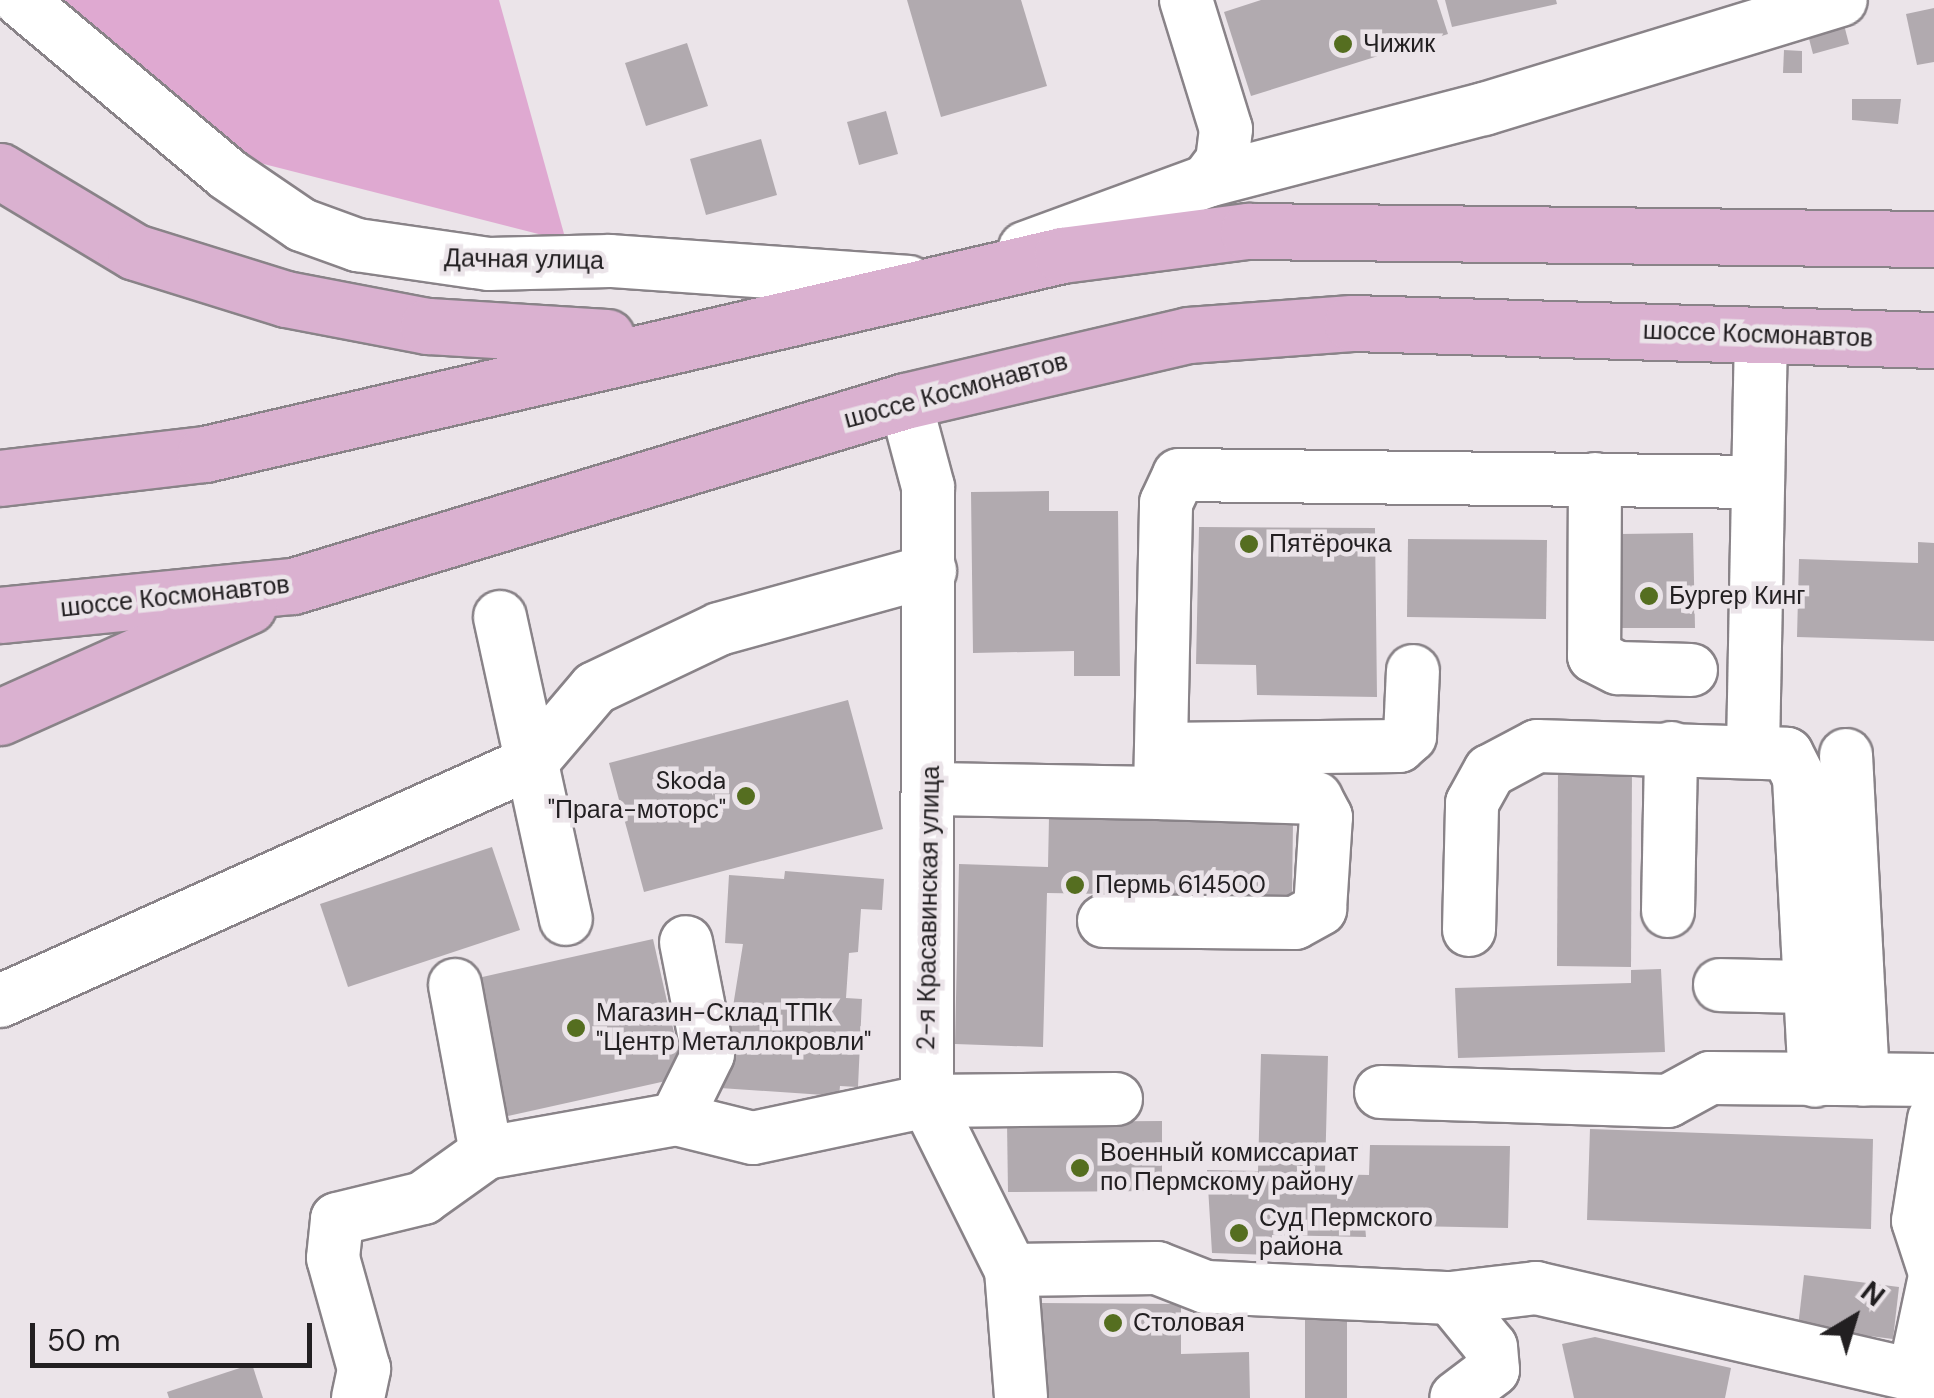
<!DOCTYPE html>
<html>
<head>
<meta charset="utf-8">
<style>
  body { margin:0 }
  #map { position:relative; width:1934px; height:1398px; overflow:hidden; background:#ebe4e9; font-family:"DM Sans",sans-serif }
  div>[style] { position:absolute }
  [style*='--x'] { left:calc(var(--x)*1px); top:calc(var(--y)*1px); width:calc(var(--w)*1px); rotate:calc(var(--a)*1deg) }
  .green>* { inset:0; background:#dfa9d1 }
  .building>* { inset:0; background:#b1aaaf }
  .roads { filter:drop-shadow(2px 0 #898388) drop-shadow(-2px 0 #898388) drop-shadow(0 2px #898388) drop-shadow(0 -2px #898388) }
  .minor>* { height:52px; margin:-26px; padding:0 26px; transform-origin:26px; border-radius:26px; background:#fff }
  .major>* { height:55px; margin:-27.5px; padding:0 27.5px; transform-origin:27.5px; border-radius:27.5px; background:#dab1d0 }
  .dots>* { width:28px; height:28px; translate:-50% -50%; box-sizing:border-box; border:5px solid #ebe4e9; border-radius:50% }
  span { translate:-50% -50%; white-space:nowrap; text-align:center; line-height:1.15; -webkit-text-stroke:9px #ebe4e9; paint-order:stroke }
  .poi-label { font-size:25px; color:#221f21 }
  .left { translate:0 -50%; text-align:left }
  .right { translate:-100% -50%; text-align:right }
  .street-label { font-size:25px; color:#221f21 }
  .north { position:absolute; left:1804px; top:1268px; width:100px; height:100px; -webkit-text-stroke:8px #ebe4e9; paint-order:stroke; rotate:38deg; font-size:28px; font-weight:700; line-height:40px; text-align:center; color:#221f21 }
  .north::after { content:''; display:block; margin:auto; width:35px; height:45px; background:#221f21; clip-path:polygon(50% 0,100% 100%,50% 72%,0 100%) }
  .scale { position:absolute; left:30px; top:1323px; width:282px; height:45px; box-sizing:border-box; border:5px solid #221f21; border-top:0; padding-left:12px; font-size:30px; line-height:35px; white-space:nowrap; color:#221f21; -webkit-text-stroke:8px #ebe4e9; paint-order:stroke }
</style>
</head>
<body>
<div id="map">
  <div class="green">
    <i style="clip-path:polygon(49px 0,499px 0,566px 241px,228px 155px)"></i>
  </div>
  <div class="building">
    <i style="clip-path:polygon(907px 0,1021px 0,1047px 86px,941px 117px)"></i>
    <i style="clip-path:polygon(1261px 0,1437px 0,1448px 34px,1251px 96px,1224px 12px)"></i>
    <i style="clip-path:polygon(1445px 0,1556px 0,1557px 4px,1452px 27px)"></i>
    <i style="clip-path:polygon(1934px 8px,1934px 62px,1917px 65px,1906px 14px)"></i>
    <i style="clip-path:polygon(1843px 21px,1849px 44px,1813px 54px,1807px 31px)"></i>
    <i style="clip-path:polygon(687px 43px,708px 106px,646px 126px,625px 63px)"></i>
    <i style="clip-path:polygon(1784px 50px,1802px 51px,1802px 73px,1783px 73px)"></i>
    <i style="clip-path:polygon(1852px 99px,1901px 99px,1898px 124px,1852px 120px)"></i>
    <i style="clip-path:polygon(886px 111px,898px 154px,859px 165px,847px 122px)"></i>
    <i style="clip-path:polygon(761px 139px,777px 195px,706px 215px,690px 159px)"></i>
    <i style="clip-path:polygon(1049px 491px,1049px 511px,1118px 511px,1120px 676px,1074px 676px,1074px 651px,973px 653px,971px 492px)"></i>
    <i style="clip-path:polygon(1199px 527px,1375px 528px,1377px 697px,1257px 695px,1256px 665px,1196px 664px)"></i>
    <i style="clip-path:polygon(1693px 533px,1695px 628px,1610px 628px,1620px 534px)"></i>
    <i style="clip-path:polygon(1408px 539px,1547px 540px,1546px 619px,1407px 617px)"></i>
    <i style="clip-path:polygon(1918px 542px,1934px 543px,1934px 641px,1797px 637px,1799px 559px,1918px 563px)"></i>
    <i style="clip-path:polygon(848px 700px,883px 829px,644px 892px,609px 763px)"></i>
    <i style="clip-path:polygon(1558px 769px,1632px 769px,1631px 967px,1557px 966px)"></i>
    <i style="clip-path:polygon(1049px 817px,1293px 821px,1292px 897px,1047px 893px,1043px 1047px,955px 1044px,959px 864px,1048px 867px)"></i>
    <i style="clip-path:polygon(492px 847px,520px 930px,348px 987px,320px 904px)"></i>
    <i style="clip-path:polygon(785px 871px,884px 879px,882px 910px,861px 909px,858px 952px,849px 953px,846px 998px,862px 999px,858px 1087px,840px 1086px,839px 1096px,720px 1088px,743px 944px,725px 943px,729px 875px,784px 879px)"></i>
    <i style="clip-path:polygon(653px 939px,684px 1077px,499px 1118px,469px 980px)"></i>
    <i style="clip-path:polygon(1661px 969px,1665px 1052px,1458px 1058px,1455px 988px,1631px 983px,1631px 970px)"></i>
    <i style="clip-path:polygon(1261px 1054px,1328px 1056px,1325px 1174px,1369px 1175px,1370px 1145px,1510px 1146px,1508px 1228px,1365px 1225px,1366px 1237px,1272px 1235px,1271px 1255px,1212px 1253px,1207px 1170px,1258px 1171px)"></i>
    <i style="clip-path:polygon(1162px 1121px,1162px 1191px,1008px 1192px,1007px 1122px)"></i>
    <i style="clip-path:polygon(1590px 1129px,1873px 1139px,1871px 1229px,1587px 1220px)"></i>
    <i style="clip-path:polygon(1804px 1275px,1899px 1287px,1893px 1339px,1798px 1327px)"></i>
    <i style="clip-path:polygon(1041px 1303px,1181px 1304px,1181px 1354px,1249px 1352px,1250px 1398px,1041px 1398px)"></i>
    <i style="clip-path:polygon(1305px 1307px,1347px 1307px,1347px 1398px,1305px 1398px)"></i>
    <i style="clip-path:polygon(1595px 1337px,1731px 1368px,1725px 1398px,1574px 1398px,1562px 1344px)"></i>
    <i style="clip-path:polygon(252px 1364px,263px 1398px,169px 1398px,167px 1392px)"></i>
  </div>
  <div class="roads">
    <div class="minor">
      <i style="--x:20;--y:0;--w:270;--a:40"></i>
      <i style="--x:227;--y:174;--w:91;--a:34.2"></i>
      <i style="--x:302;--y:225;--w:59;--a:20"></i>
      <i style="--x:357;--y:245;--w:133;--a:8.2"></i>
      <i style="--x:489;--y:264;--w:121;--a:-1.4"></i>
      <i style="--x:610;--y:261;--w:299;--a:4"></i>
      <i style="--x:1186;--y:0;--w:135;--a:72.8"></i>
      <i style="--x:1226;--y:129;--w:32;--a:97"></i>
      <i style="--x:1222;--y:161;--w:25;--a:127"></i>
      <i style="--x:1025;--y:248;--w:194;--a:-20.2"></i>
      <i style="--x:1207;--y:181;--w:286;--a:-14.6"></i>
      <i style="--x:1484;--y:109;--w:373;--a:-17"></i>
      <i style="--x:905;--y:401;--w:89;--a:75"></i>
      <i style="--x:928;--y:487;--w:614;--a:90.09"></i>
      <i style="--x:927;--y:1101;--w:189;--a:63.6"></i>
      <i style="--x:1011;--y:1270;--w:128;--a:85.5"></i>
      <i style="--x:1595;--y:479;--w:177;--a:90.3"></i>
      <i style="--x:1594;--y:656;--w:27;--a:27"></i>
      <i style="--x:1618;--y:668;--w:73;--a:1.6"></i>
      <i style="--x:500;--y:617;--w:309;--a:77.7"></i>
      <i style="--x:1161;--y:749;--w:238;--a:-0.7"></i>
      <i style="--x:1399;--y:746;--w:15;--a:-42"></i>
      <i style="--x:1410;--y:736;--w:65;--a:-87.4"></i>
      <i style="--x:1753;--y:750;--w:414;--a:-88.9"></i>
      <i style="--x:1846;--y:755;--w:325;--a:87"></i>
      <i style="--x:932;--y:789;--w:228;--a:1"></i>
      <i style="--x:1160;--y:793;--w:290;--a:-88.8"></i>
      <i style="--x:1166;--y:503;--w:31;--a:-65"></i>
      <i style="--x:1179;--y:475;--w:579;--a:0.69"></i>
      <i style="--x:1668;--y:911;--w:163;--a:-88.9"></i>
      <i style="--x:1104;--y:921;--w:191;--a:0.6"></i>
      <i style="--x:1295;--y:923;--w:29;--a:-29"></i>
      <i style="--x:1320;--y:909;--w:92;--a:-86.3"></i>
      <i style="--x:1326;--y:817;--w:21;--a:-118"></i>
      <i style="--x:1316;--y:798;--w:156;--a:-178.2"></i>
      <i style="--x:1469;--y:930;--w:127;--a:-88.6"></i>
      <i style="--x:1472;--y:803;--w:37;--a:-61"></i>
      <i style="--x:1490;--y:771;--w:53;--a:-28"></i>
      <i style="--x:1537;--y:746;--w:250;--a:1.8"></i>
      <i style="--x:1787;--y:754;--w:27;--a:63"></i>
      <i style="--x:1799;--y:778;--w:303;--a:87"></i>
      <i style="--x:455;--y:985;--w:171;--a:79.5"></i>
      <i style="--x:1720;--y:985;--w:90;--a:1.3"></i>
      <i style="--x:0;--y:1001;--w:583;--a:-24.19"></i>
      <i style="--x:532;--y:762;--w:97;--a:-49.6"></i>
      <i style="--x:595;--y:688;--w:137;--a:-25.4"></i>
      <i style="--x:719;--y:629;--w:219;--a:-15.4"></i>
      <i style="--x:1381;--y:1092;--w:287;--a:1.8"></i>
      <i style="--x:1668;--y:1101;--w:48;--a:-28.7"></i>
      <i style="--x:1710;--y:1078;--w:224;--a:0.5"></i>
      <i style="--x:676;--y:1119;--w:72;--a:-63.8"></i>
      <i style="--x:708;--y:1054;--w:114;--a:-101.1"></i>
      <i style="--x:1934;--y:1119;--w:103;--a:98.9"></i>
      <i style="--x:1918;--y:1221;--w:52;--a:71.9"></i>
      <i style="--x:1011;--y:1270;--w:146;--a:-0.8"></i>
      <i style="--x:1157;--y:1268;--w:53;--a:21.2"></i>
      <i style="--x:1206;--y:1287;--w:245;--a:2.6"></i>
      <i style="--x:1451;--y:1298;--w:86;--a:-6.7"></i>
      <i style="--x:1536;--y:1288;--w:388;--a:13"></i>
      <i style="--x:1934;--y:1281;--w:96;--a:102"></i>
      <i style="--x:1914;--y:1375;--w:20;--a:11"></i>
      <i style="--x:1451;--y:1298;--w:63;--a:50.8"></i>
      <i style="--x:1491;--y:1347;--w:23;--a:85"></i>
      <i style="--x:1493;--y:1370;--w:46;--a:142.9"></i>
      <i style="--x:358;--y:1398;--w:30;--a:-78"></i>
      <i style="--x:364;--y:1369;--w:115;--a:-105.6"></i>
      <i style="--x:333;--y:1258;--w:39;--a:-84"></i>
      <i style="--x:337;--y:1219;--w:89;--a:-13.7"></i>
      <i style="--x:423;--y:1198;--w:77;--a:-35.5"></i>
      <i style="--x:486;--y:1153;--w:193;--a:-10.1"></i>
      <i style="--x:676;--y:1119;--w:79;--a:13.9"></i>
      <i style="--x:753;--y:1138;--w:178;--a:-12"></i>
      <i style="--x:927;--y:1101;--w:189;--a:-0.6"></i>
    </div>
    <div class="major">
      <i style="--x:0;--y:171;--w:157;--a:31"></i>
      <i style="--x:135;--y:252;--w:158;--a:17.3"></i>
      <i style="--x:286;--y:299;--w:145;--a:10.8"></i>
      <i style="--x:428;--y:326;--w:179;--a:3.5"></i>
      <i style="--x:0;--y:478;--w:206;--a:-6.7"></i>
      <i style="--x:205;--y:454;--w:880;--a:-13.07"></i>
      <i style="--x:1062;--y:255;--w:188;--a:-7.4"></i>
      <i style="--x:1248;--y:231;--w:686;--a:0.67"></i>
      <i style="--x:0;--y:615;--w:294;--a:-5.7"></i>
      <i style="--x:293;--y:586;--w:639;--a:-16.82"></i>
      <i style="--x:905;--y:401;--w:291;--a:-13.1"></i>
      <i style="--x:1188;--y:335;--w:164;--a:-4.2"></i>
      <i style="--x:1352;--y:323;--w:582;--a:1.67"></i>
      <i style="--x:0;--y:717;--w:272;--a:-24.1"></i>
    </div>
  </div>
  <div class="dots">
    <i style="left:1343px;top:44px;background:#556e20"></i>
    <i style="left:1249px;top:544px;background:#556e20"></i>
    <i style="left:1649px;top:596px;background:#556e20"></i>
    <i style="left:746px;top:796px;background:#556e20"></i>
    <i style="left:1075px;top:885px;background:#556e20"></i>
    <i style="left:576px;top:1028px;background:#556e20"></i>
    <i style="left:1080px;top:1168px;background:#556e20"></i>
    <i style="left:1239px;top:1233px;background:#556e20"></i>
    <i style="left:1113px;top:1323px;background:#556e20"></i>
  </div>
  <div class="poi-label">
    <span class="left" style="left:1363px;top:44px">Чижик</span>
    <span class="left" style="left:1269px;top:544px">Пятёрочка</span>
    <span class="left" style="left:1669px;top:596px">Бургер Кинг</span>
    <span class="right" style="left:726px;top:796px">Skoda<br>"Прага-моторс"</span>
    <span class="left" style="left:1095px;top:885px">Пермь 614500</span>
    <span class="left" style="left:596px;top:1028px">Магазин-Склад ТПК<br>"Центр Металлокровли"</span>
    <span class="left" style="left:1100px;top:1168px">Военный комиссариат<br>по Пермскому району</span>
    <span class="left" style="left:1259px;top:1233px">Суд Пермского<br>района</span>
    <span class="left" style="left:1133px;top:1323px">Столовая</span>
  </div>
  <div class="street-label">
    <span style="left:524px;top:260px;rotate:1deg">Дачная улица</span>
    <span style="left:1758px;top:335px;rotate:2deg">шоссе Космонавтов</span>
    <span style="left:956px;top:391px;rotate:-15deg">шоссе Космонавтов</span>
    <span style="left:175px;top:597px;rotate:-6deg">шоссе Космонавтов</span>
    <span style="left:929px;top:908px;rotate:-89deg">2-я Красавинская улица</span>
  </div>
  <div class="north">N</div>
  <div class="scale">50 m</div>
</div>
</body>
</html>
